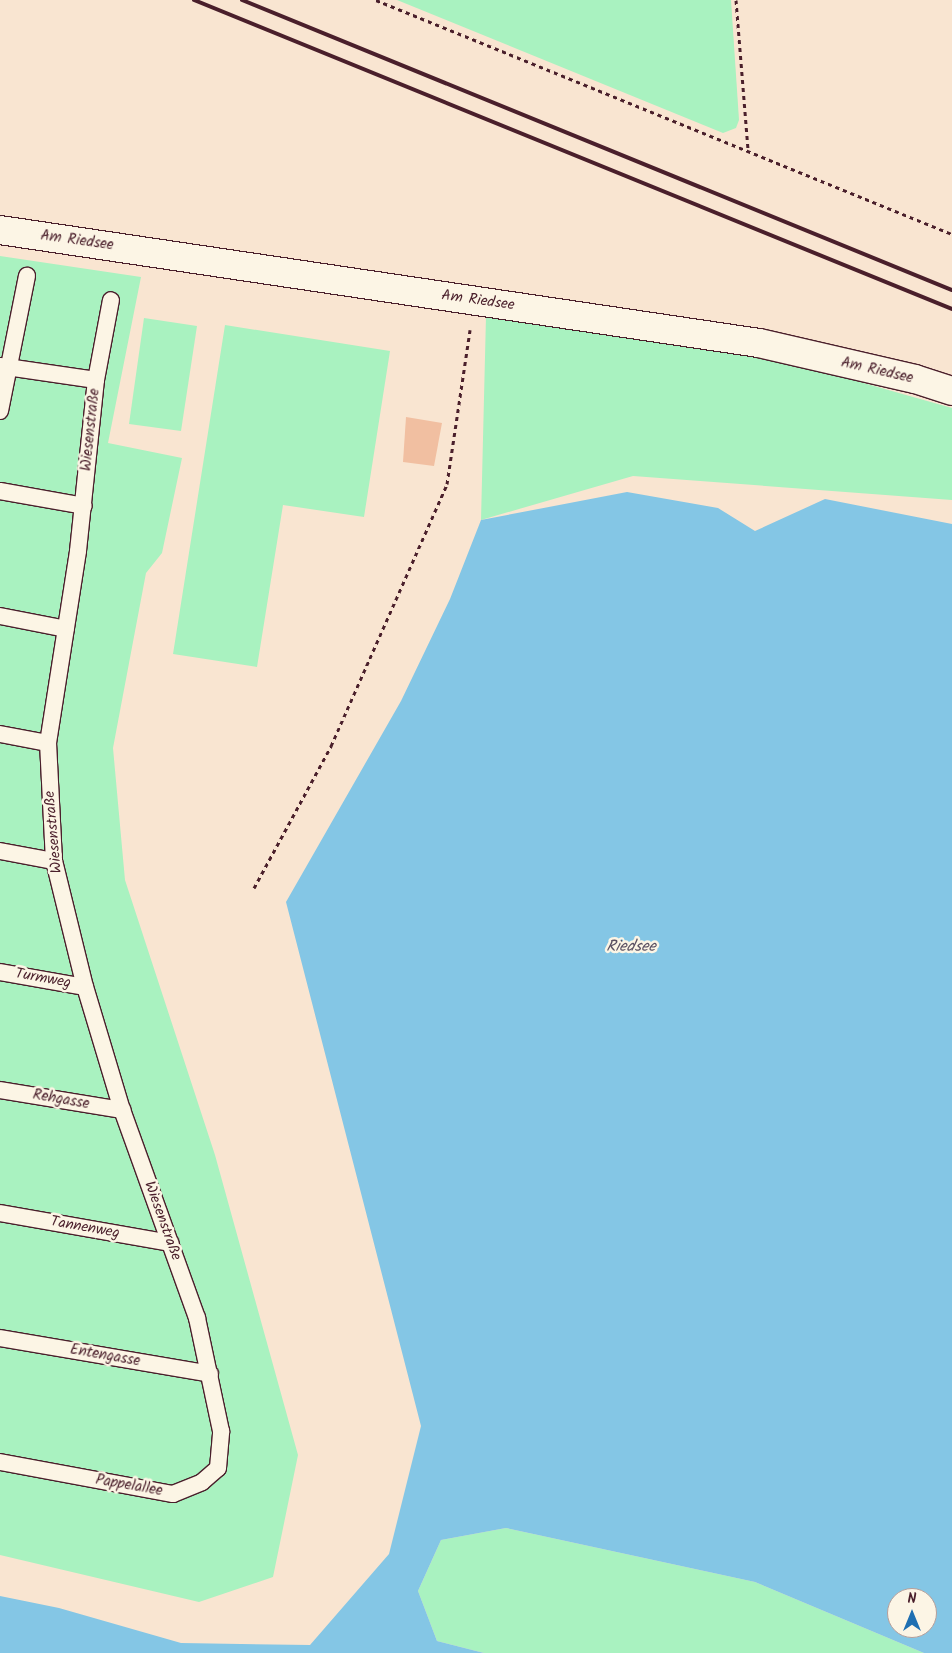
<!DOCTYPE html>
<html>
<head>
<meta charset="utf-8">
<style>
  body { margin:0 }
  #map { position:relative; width:952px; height:1653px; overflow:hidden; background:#f9e5d1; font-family:Kalam,sans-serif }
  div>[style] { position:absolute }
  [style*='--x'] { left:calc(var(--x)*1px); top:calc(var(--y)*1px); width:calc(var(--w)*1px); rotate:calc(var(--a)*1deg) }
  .green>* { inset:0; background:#a9f2c0 }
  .water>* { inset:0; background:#84c6e5 }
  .building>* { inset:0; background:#f1bfa1 }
  .path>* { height:3px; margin-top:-1.5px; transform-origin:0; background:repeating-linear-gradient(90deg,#4a1f2b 0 4px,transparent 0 8px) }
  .roads { filter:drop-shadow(1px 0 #4a1f2b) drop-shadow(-1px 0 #4a1f2b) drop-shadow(0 1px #4a1f2b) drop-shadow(0 -1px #4a1f2b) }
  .service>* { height:16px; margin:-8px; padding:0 8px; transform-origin:8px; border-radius:8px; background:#fcf5e5 }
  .minor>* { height:28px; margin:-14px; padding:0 14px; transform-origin:14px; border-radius:14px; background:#fcf5e5 }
  .rail>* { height:4px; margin:-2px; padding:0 2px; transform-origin:2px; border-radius:2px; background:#4a1f2b }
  span { translate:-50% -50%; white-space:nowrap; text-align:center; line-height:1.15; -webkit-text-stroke:5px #fcf5e5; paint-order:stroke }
  .street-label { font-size:15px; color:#4a1f2b }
  .water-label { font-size:16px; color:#5b5163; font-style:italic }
  .north { position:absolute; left:887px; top:1588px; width:50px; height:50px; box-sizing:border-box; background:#fcf5e5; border:1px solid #b59f9b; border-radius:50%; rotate:0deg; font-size:14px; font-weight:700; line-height:20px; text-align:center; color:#4a1f2b }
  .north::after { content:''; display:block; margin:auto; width:18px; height:22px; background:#1f6fb2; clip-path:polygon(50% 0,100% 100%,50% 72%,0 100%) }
</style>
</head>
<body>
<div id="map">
  <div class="green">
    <i style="clip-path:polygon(397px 0,731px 0,739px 120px,736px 128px,723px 133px)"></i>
    <i style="clip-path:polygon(0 256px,141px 277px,108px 443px,182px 458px,162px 553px,146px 573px,113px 748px,125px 880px,215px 1155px,298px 1455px,273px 1577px,199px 1602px,0 1555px)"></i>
    <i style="clip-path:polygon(486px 316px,747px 350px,952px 408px,952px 500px,633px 476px,481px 520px)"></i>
    <i style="clip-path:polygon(144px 318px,197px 326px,181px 431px,129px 424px)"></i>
    <i style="clip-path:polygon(225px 325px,390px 351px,364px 517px,283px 505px,257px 667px,173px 654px)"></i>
    <i style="clip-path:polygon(506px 1528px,755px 1582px,924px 1653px,484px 1653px,437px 1641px,418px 1591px,441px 1540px)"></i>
  </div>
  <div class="water">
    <i style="clip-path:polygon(evenodd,627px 492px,718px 508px,755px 531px,825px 499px,952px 524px,952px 1653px,924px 1653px,755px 1582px,506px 1528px,441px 1540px,418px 1591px,437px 1641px,484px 1653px,0 1653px,0 1596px,59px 1608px,181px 1643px,310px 1645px,389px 1554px,421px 1426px,286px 902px,401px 701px,450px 599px,481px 520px,627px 492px,897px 1598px,927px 1598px,927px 1628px,897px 1628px,897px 1598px)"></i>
  </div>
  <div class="building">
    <i style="clip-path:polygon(406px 417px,442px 423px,434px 466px,403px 462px)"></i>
  </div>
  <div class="path">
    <i style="--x:376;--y:0;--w:622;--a:22.11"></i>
    <i style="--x:736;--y:0;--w:150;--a:85.4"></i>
    <i style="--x:254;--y:888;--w:162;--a:-61.5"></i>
    <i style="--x:331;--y:746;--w:287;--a:-66.1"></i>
    <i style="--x:447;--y:484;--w:156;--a:-81.5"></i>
  </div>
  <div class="roads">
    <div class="service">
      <i style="--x:0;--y:366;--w:97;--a:8.3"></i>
      <i style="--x:0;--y:411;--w:138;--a:-78.7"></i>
      <i style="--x:0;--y:491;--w:85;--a:10.1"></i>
      <i style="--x:0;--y:616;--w:67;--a:11.1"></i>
      <i style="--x:0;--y:734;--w:49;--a:10.6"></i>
      <i style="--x:0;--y:851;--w:55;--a:10.5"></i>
      <i style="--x:0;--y:972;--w:86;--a:10"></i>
      <i style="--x:0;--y:1090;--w:124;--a:9.3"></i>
      <i style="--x:0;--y:1213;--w:173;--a:10"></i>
      <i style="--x:0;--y:1338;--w:213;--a:9.7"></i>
      <i style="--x:0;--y:1462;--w:176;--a:10.5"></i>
      <i style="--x:173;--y:1494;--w:31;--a:-22"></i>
      <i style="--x:202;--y:1482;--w:21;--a:-41"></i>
      <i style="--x:218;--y:1468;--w:37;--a:-85"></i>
      <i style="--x:221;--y:1431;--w:116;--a:-102"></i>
      <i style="--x:197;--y:1318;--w:221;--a:-109.8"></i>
      <i style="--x:122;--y:1110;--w:128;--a:-106.7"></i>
      <i style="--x:85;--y:987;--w:130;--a:-103.8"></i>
      <i style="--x:54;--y:861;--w:118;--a:-92.9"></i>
      <i style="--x:48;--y:743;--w:194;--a:-81.1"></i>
      <i style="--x:78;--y:551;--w:172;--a:-84"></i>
      <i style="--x:96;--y:380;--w:81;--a:-79.4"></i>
    </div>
    <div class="minor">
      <i style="--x:0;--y:230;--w:767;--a:8.47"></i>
      <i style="--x:759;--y:343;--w:160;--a:13"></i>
      <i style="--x:915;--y:379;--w:39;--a:18"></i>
    </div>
  </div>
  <div class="rail">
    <i style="--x:194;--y:0;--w:819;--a:22.18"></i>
    <i style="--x:242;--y:0;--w:767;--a:22.22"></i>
  </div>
  <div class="street-label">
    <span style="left:77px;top:241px;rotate:8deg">Am Riedsee</span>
    <span style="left:478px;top:301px;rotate:8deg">Am Riedsee</span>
    <span style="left:877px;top:371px;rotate:13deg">Am Riedsee</span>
    <span style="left:91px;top:430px;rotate:-84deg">Wiesenstraße</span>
    <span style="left:54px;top:832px;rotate:-95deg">Wiesenstraße</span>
    <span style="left:43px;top:979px;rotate:10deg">Turmweg</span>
    <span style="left:61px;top:1100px;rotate:10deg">Rehgasse</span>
    <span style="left:162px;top:1221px;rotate:70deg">Wiesenstraße</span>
    <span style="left:85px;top:1228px;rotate:10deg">Tannenweg</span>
    <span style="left:105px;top:1356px;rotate:10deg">Entengasse</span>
    <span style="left:129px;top:1486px;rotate:10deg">Pappelallee</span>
  </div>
  <div class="water-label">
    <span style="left:631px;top:947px">Riedsee</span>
  </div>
  <div class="north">N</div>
</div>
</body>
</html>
